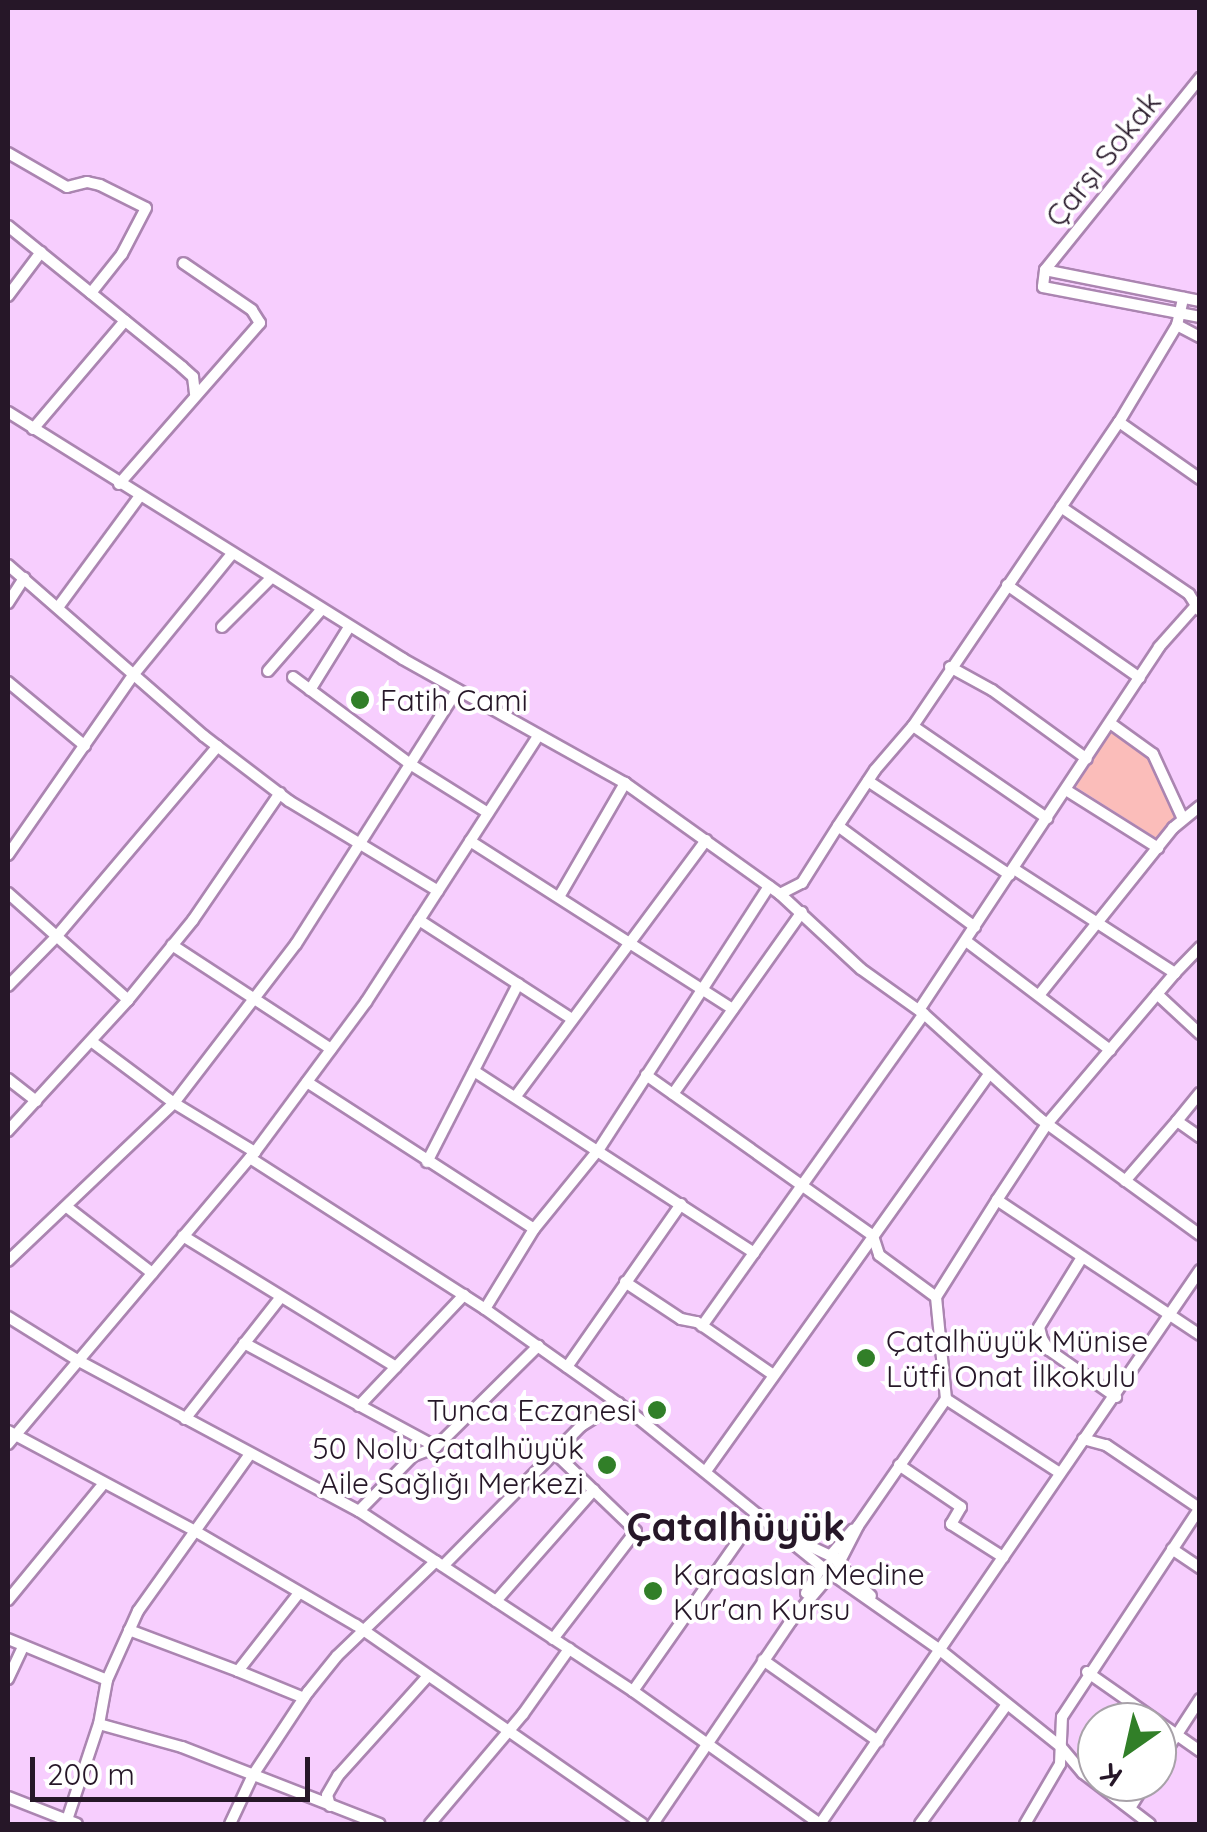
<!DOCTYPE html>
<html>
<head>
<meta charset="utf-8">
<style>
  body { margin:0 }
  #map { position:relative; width:1207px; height:1832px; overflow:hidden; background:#f7cefe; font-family:Quicksand,sans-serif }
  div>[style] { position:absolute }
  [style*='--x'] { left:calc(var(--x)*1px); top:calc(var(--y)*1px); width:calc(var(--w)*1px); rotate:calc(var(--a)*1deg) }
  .green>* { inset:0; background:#fbbdba }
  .roads { filter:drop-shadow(2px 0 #ab85b1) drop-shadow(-2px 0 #ab85b1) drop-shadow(0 2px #ab85b1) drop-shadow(0 -2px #ab85b1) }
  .minor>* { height:10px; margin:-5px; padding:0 5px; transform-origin:5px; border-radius:5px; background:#fff }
  .dots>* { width:28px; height:28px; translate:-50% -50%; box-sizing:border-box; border:5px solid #fff; border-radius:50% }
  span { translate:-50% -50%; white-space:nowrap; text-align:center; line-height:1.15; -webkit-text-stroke:8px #fff; paint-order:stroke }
  .street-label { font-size:30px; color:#261728 }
  .poi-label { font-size:30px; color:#261728 }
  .left { translate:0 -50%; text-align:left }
  .right { translate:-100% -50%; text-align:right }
  .district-label { font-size:40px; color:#261728; font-weight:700 }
  .frame { position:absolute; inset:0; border:10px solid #261728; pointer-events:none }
  .north { position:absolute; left:1077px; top:1702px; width:100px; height:100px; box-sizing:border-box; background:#fff; border:2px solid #a8a2a9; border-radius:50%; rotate:214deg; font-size:28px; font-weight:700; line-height:40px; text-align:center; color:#261728 }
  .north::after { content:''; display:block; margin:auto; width:35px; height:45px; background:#317f28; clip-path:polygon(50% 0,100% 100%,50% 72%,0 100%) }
  .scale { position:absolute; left:30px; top:1757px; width:280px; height:45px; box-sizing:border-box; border:5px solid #261728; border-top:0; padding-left:12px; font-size:30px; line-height:35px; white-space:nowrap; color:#261728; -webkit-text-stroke:8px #fff; paint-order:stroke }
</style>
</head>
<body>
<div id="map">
  <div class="green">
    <i style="clip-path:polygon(1112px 729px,1149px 756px,1177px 817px,1158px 839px,1076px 787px)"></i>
  </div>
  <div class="roads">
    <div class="minor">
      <i style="--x:8;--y:153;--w:68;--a:30"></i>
      <i style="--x:67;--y:187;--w:21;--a:-14"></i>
      <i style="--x:87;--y:182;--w:13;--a:13"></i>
      <i style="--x:100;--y:185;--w:51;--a:26.6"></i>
      <i style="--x:146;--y:208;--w:52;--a:117.6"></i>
      <i style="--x:122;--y:254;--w:50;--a:128.5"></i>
      <i style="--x:8;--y:226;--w:224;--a:39"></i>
      <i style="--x:182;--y:367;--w:15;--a:42"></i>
      <i style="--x:193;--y:377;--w:17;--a:83"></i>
      <i style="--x:1045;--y:270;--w:247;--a:-51.1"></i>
      <i style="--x:8;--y:296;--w:55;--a:-53.1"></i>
      <i style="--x:1200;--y:301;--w:158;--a:-168.7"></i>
      <i style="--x:1045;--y:270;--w:17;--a:97"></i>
      <i style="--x:1043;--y:287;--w:160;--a:10.8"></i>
      <i style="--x:1177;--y:325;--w:26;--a:28"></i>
      <i style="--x:8;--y:412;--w:466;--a:32"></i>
      <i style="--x:403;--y:659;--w:254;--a:29.2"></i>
      <i style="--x:625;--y:783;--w:191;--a:35.6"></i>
      <i style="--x:780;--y:894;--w:110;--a:42.8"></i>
      <i style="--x:861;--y:969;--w:77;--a:35.5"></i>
      <i style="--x:924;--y:1014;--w:155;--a:42.1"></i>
      <i style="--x:1039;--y:1118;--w:199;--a:36"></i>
      <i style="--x:1119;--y:422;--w:99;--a:35.1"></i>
      <i style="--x:33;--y:429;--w:142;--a:-49.6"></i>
      <i style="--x:119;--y:484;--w:214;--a:-48.8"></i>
      <i style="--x:260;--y:323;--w:15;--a:-122"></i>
      <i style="--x:252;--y:310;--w:83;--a:-145.7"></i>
      <i style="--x:1061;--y:507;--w:155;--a:34.2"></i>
      <i style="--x:1189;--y:594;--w:19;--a:58"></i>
      <i style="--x:8;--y:565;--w:260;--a:41.1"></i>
      <i style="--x:204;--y:736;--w:107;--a:37.4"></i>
      <i style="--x:289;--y:801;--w:174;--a:31.1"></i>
      <i style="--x:1007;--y:585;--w:162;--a:35"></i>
      <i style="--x:8;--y:603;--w:30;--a:-57"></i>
      <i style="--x:59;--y:606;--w:135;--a:-53.7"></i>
      <i style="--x:222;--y:627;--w:68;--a:-45"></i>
      <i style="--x:950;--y:667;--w:48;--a:28.7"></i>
      <i style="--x:992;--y:690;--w:117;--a:36"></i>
      <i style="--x:268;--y:671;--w:81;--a:-49"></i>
      <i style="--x:293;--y:677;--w:146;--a:36.6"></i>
      <i style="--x:410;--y:764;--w:92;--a:32.1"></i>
      <i style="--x:8;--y:682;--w:100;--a:39.7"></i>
      <i style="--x:310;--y:690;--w:74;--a:-58.2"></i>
      <i style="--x:1110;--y:723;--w:53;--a:35.8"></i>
      <i style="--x:1153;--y:754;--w:69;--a:65.3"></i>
      <i style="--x:913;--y:726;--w:163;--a:34.5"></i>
      <i style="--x:868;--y:781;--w:170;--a:33.5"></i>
      <i style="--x:1066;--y:790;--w:109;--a:32.2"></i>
      <i style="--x:470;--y:841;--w:312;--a:32.6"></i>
      <i style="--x:8;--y:855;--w:221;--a:-55.2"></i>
      <i style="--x:134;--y:674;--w:154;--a:-50.8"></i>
      <i style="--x:1014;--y:869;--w:192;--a:32.9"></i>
      <i style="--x:1175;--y:973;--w:198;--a:130.3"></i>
      <i style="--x:1047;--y:1124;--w:91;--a:123.3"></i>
      <i style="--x:997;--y:1200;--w:244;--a:33.6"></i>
      <i style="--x:8;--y:893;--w:161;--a:41.7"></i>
      <i style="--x:128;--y:1000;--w:178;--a:132.5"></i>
      <i style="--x:780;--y:894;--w:25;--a:-27"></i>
      <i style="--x:802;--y:883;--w:67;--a:-57.7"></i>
      <i style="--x:559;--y:897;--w:132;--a:-59.9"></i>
      <i style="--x:419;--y:920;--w:182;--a:32.9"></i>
      <i style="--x:975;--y:927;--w:170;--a:-143.6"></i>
      <i style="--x:838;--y:826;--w:67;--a:-56.5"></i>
      <i style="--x:875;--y:770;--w:58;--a:-49.2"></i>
      <i style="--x:913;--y:726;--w:367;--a:-55.9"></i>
      <i style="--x:1119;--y:422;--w:113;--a:-59.1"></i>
      <i style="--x:1177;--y:325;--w:28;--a:-77"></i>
      <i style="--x:966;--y:941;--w:181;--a:37.1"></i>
      <i style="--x:172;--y:945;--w:190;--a:33.2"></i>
      <i style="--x:1175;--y:973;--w:36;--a:-46"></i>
      <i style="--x:8;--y:986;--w:69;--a:-45.6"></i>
      <i style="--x:56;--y:937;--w:250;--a:-49.7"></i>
      <i style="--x:1040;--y:994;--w:213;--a:-51.3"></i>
      <i style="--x:1173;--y:828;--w:35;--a:-39"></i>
      <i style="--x:1157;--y:994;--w:59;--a:42.9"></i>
      <i style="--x:128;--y:1000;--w:103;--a:-50.9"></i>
      <i style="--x:193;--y:920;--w:154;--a:-55.6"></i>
      <i style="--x:919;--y:1010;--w:435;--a:-56.5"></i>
      <i style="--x:1159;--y:647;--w:62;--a:-48.3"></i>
      <i style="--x:91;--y:1041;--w:104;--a:36.8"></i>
      <i style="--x:174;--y:1103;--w:200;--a:-52.5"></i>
      <i style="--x:296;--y:944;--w:301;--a:-57.6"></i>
      <i style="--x:474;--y:1071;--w:334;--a:33"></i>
      <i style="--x:646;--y:1075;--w:278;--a:35.3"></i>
      <i style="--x:873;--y:1236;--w:20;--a:72"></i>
      <i style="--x:879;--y:1255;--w:71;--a:36.4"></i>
      <i style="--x:8;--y:1079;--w:36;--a:38"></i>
      <i style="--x:307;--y:1082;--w:270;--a:32.9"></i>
      <i style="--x:673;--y:1094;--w:223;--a:-54.7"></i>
      <i style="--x:516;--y:1096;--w:319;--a:-53.4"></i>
      <i style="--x:1177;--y:1121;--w:36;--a:-51"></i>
      <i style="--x:250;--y:1158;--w:279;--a:32.7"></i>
      <i style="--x:485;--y:1309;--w:180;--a:35.3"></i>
      <i style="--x:632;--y:1413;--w:243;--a:39"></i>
      <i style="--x:427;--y:1162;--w:200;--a:-62.9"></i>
      <i style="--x:1125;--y:1181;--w:79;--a:-49.1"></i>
      <i style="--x:1177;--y:1121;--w:28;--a:35"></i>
      <i style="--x:67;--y:1207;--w:108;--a:37.8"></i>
      <i style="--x:183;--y:1236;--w:250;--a:31.6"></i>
      <i style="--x:1081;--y:1259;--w:80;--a:121.7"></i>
      <i style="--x:1039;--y:1327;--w:12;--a:76"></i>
      <i style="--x:1042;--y:1339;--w:13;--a:58"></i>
      <i style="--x:1049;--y:1350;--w:82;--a:35"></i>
      <i style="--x:8;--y:1261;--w:229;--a:-43.6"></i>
      <i style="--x:174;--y:1103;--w:95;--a:31.2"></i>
      <i style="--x:625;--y:1282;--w:67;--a:33.5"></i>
      <i style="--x:681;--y:1319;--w:16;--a:11"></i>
      <i style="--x:697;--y:1322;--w:91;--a:34.7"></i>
      <i style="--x:485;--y:1309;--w:94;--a:-58.5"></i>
      <i style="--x:534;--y:1229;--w:103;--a:-50.9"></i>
      <i style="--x:599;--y:1149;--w:313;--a:-57.1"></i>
      <i style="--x:8;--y:1317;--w:84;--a:31.8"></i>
      <i style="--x:79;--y:1361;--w:318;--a:28.2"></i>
      <i style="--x:359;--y:1511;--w:328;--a:33.3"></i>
      <i style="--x:633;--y:1691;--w:229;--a:35.4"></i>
      <i style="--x:702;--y:1326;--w:383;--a:-54.6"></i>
      <i style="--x:244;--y:1343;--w:218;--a:28.4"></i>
      <i style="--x:567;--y:1367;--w:199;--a:-55"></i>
      <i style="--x:946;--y:1399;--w:136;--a:33"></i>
      <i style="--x:359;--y:1406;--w:153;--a:-46.6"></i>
      <i style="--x:185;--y:1419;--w:155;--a:-51.8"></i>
      <i style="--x:8;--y:1431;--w:212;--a:28.1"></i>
      <i style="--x:195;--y:1531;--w:186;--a:30.3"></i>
      <i style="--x:356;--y:1625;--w:348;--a:34.8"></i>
      <i style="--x:1083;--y:1439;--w:24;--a:15"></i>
      <i style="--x:1106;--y:1445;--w:112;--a:34.1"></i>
      <i style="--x:8;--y:1444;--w:382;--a:-49.8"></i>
      <i style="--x:255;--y:1152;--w:187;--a:-53.5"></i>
      <i style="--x:366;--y:1002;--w:317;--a:-57.1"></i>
      <i style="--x:250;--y:1454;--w:193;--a:125.5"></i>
      <i style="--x:138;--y:1611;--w:76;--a:114.2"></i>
      <i style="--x:107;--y:1680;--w:45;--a:100.3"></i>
      <i style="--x:99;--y:1724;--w:86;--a:15.5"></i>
      <i style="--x:182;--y:1747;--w:212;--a:21.3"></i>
      <i style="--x:899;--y:1465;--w:75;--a:34.1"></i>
      <i style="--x:961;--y:1507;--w:20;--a:120"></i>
      <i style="--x:951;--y:1524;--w:62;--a:32.4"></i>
      <i style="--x:706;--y:1471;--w:485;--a:-54.5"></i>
      <i style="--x:359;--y:1511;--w:77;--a:-45.5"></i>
      <i style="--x:413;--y:1456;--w:25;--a:-21"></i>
      <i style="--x:436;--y:1447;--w:144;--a:-44.7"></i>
      <i style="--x:788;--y:1536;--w:52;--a:25.1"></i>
      <i style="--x:835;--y:1558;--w:9;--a:58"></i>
      <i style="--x:1172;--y:1549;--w:34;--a:34"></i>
      <i style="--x:830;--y:1556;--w:35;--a:-49"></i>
      <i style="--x:839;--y:1563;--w:42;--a:-62.8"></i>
      <i style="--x:858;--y:1526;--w:155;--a:-55.3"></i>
      <i style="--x:946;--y:1399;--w:102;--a:-95.6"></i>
      <i style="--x:936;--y:1297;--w:115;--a:-57.8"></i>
      <i style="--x:443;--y:1566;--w:197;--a:-45.4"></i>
      <i style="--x:581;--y:1426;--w:44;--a:-31.9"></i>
      <i style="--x:840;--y:1566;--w:43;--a:44.1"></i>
      <i style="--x:833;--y:1575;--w:131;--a:35"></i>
      <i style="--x:940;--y:1650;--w:155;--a:38.7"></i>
      <i style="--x:1061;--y:1747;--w:34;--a:50"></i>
      <i style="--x:1083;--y:1773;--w:84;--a:37.3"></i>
      <i style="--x:806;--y:1593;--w:29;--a:-59"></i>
      <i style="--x:8;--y:1600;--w:151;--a:-50.6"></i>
      <i style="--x:496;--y:1601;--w:148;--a:-48.6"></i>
      <i style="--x:129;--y:1630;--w:116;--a:20.6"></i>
      <i style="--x:238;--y:1671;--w:99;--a:-52"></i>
      <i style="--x:8;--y:1639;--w:107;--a:22.5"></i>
      <i style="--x:553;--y:1639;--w:136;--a:-52.5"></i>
      <i style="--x:636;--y:1531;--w:111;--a:-136.1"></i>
      <i style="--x:763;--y:1660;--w:141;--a:35.2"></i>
      <i style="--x:238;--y:1671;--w:71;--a:22.2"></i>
      <i style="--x:1087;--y:1672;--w:138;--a:35"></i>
      <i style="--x:8;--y:1679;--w:35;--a:-65"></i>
      <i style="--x:633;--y:1691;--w:216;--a:-55"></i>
      <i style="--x:1157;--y:1765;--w:79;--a:-56.9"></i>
      <i style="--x:8;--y:1797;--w:74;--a:21.4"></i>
      <i style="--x:330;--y:1806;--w:11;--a:-105"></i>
      <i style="--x:327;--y:1795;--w:22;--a:-60"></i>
      <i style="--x:338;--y:1776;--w:135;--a:-48"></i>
      <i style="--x:1130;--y:1808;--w:31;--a:-58"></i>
      <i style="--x:67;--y:1820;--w:101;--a:-71.6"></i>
      <i style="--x:230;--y:1824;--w:54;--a:-64.9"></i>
      <i style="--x:253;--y:1775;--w:100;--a:-56.5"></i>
      <i style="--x:308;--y:1692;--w:46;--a:-51.1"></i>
      <i style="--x:337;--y:1656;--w:137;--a:-43.8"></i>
      <i style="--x:430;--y:1824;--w:144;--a:-49.8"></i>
      <i style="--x:523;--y:1714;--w:80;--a:-54.7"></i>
      <i style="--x:653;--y:1824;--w:245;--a:-55.8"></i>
      <i style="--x:791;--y:1621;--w:60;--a:-49.7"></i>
      <i style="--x:820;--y:1824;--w:672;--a:-55.55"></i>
      <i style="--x:920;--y:1824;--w:145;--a:-54"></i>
      <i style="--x:1025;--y:1824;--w:69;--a:-59.7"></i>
      <i style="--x:1060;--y:1764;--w:47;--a:-87.6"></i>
      <i style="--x:1062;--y:1717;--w:250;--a:-56.6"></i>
    </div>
  </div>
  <div class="dots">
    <i style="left:360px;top:700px;background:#317f28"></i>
    <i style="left:866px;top:1358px;background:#317f28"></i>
    <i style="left:657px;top:1410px;background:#317f28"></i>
    <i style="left:607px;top:1465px;background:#317f28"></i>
    <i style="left:653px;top:1591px;background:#317f28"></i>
  </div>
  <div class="street-label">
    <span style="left:1103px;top:159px;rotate:-51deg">Çarşı Sokak</span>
  </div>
  <div class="poi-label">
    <span class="left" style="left:380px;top:700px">Fatih Cami</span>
    <span class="left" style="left:886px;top:1358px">Çatalhüyük Münise<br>Lütfi Onat İlkokulu</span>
    <span class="right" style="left:637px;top:1410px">Tunca Eczanesi</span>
    <span class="right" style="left:584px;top:1465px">50 Nolu Çatalhüyük<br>Aile Sağlığı Merkezi</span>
    <span class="left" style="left:673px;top:1591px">Karaaslan Medine<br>Kur'an Kursu</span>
  </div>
  <div class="district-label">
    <span style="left:736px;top:1526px">Çatalhüyük</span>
  </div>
  <div class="frame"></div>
  <div class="north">K</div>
  <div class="scale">200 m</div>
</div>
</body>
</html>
